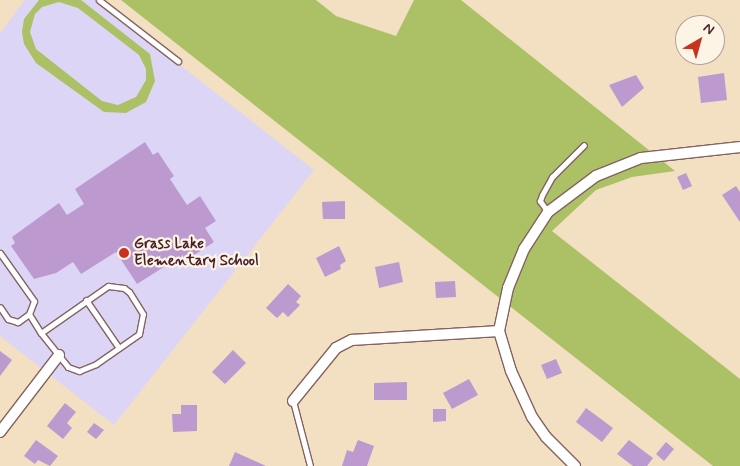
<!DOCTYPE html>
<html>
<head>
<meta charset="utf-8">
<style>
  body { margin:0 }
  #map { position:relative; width:740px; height:466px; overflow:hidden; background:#f3dfc1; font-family:Mynerve,sans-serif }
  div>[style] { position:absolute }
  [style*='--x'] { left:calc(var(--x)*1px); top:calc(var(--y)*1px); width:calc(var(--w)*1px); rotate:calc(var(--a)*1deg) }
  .built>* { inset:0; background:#ddd5f6 }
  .green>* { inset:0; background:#acc165 }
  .building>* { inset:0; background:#bc9ad0 }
  .roads { filter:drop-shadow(1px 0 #856260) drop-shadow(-1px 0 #856260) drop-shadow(0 1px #856260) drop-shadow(0 -1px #856260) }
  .service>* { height:5px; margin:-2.5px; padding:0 2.5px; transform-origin:2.5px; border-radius:2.5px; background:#fff }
  .minor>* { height:10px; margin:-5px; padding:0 5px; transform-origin:5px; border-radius:5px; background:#fff }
  .dots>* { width:14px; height:14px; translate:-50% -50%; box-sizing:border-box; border:2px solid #fcf5e5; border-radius:50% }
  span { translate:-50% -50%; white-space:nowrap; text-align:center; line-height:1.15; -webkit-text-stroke:4.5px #fcf5e5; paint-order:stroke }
  .poi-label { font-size:15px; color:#4a1f2b; font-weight:700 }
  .left { translate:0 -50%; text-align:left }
  .north { position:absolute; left:675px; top:15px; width:50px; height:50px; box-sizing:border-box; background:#fcf5e5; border:1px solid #b59f9b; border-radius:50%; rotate:38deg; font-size:14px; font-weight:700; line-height:20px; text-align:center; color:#4a1f2b }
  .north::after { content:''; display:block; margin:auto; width:18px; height:22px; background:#c8321e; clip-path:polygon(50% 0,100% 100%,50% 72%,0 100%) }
</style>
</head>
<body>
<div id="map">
  <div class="built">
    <i style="clip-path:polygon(25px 0,97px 0,314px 170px,114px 425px,0 336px,0 33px)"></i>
  </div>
  <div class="green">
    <i style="clip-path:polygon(evenodd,39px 0,81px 0,150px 54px,155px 81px,146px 102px,126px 113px,104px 112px,36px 63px,24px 44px,22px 32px,24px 19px,39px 0,59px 2px,78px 8px,139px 55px,146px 69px,146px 80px,136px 97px,118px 105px,102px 101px,36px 49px,30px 32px,35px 14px,42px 7px,59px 2px)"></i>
    <i style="clip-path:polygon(121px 0,316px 0,336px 16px,396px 36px,414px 0,461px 0,675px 171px,632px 177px,596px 190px,552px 231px,740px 379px,740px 466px,713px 466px)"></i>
  </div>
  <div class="building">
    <i style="clip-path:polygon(724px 73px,727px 100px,701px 103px,698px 77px)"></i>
    <i style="clip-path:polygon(636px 75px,644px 88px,622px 107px,609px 85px)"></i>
    <i style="clip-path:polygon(145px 142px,153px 155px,158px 152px,174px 176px,170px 179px,187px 205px,200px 196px,216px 221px,205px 228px,214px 242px,179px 265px,175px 260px,137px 284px,116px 252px,81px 274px,73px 262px,56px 273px,34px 279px,11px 246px,15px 243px,12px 237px,59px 203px,67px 215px,84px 204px,75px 189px)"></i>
    <i style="clip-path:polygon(686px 173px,692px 186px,683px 190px,677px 177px)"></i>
    <i style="clip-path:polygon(736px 186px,740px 192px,740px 222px,722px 195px)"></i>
    <i style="clip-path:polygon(345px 201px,345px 219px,323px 219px,322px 202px)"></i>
    <i style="clip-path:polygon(339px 246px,346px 261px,340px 265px,341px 269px,325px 277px,316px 258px)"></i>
    <i style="clip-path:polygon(399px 262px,403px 282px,379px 288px,375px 267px)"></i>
    <i style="clip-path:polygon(455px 281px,456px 297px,436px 298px,435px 282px)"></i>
    <i style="clip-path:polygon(288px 284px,301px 296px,296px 302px,300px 305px,288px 317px,283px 312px,277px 318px,266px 308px)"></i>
    <i style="clip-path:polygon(233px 350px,246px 363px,225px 384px,212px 372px)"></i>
    <i style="clip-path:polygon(0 351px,12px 360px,0 376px)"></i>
    <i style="clip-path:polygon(556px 359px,562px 373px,547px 379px,541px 365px)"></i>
    <i style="clip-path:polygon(469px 379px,478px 395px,452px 409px,443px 393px)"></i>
    <i style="clip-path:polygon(407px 382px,407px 400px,374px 400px,374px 383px)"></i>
    <i style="clip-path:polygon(65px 403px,76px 412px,67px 423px,72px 428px,63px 439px,47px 426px)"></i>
    <i style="clip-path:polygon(181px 405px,197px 405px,197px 431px,173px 432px,172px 414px,181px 414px)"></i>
    <i style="clip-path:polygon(586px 408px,613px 428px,602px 442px,576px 422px)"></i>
    <i style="clip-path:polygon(433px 409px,446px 409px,446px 421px,433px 422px)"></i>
    <i style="clip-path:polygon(94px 423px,104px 430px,96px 439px,87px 432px)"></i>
    <i style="clip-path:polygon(36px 440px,58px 456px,50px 466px,38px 460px,35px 464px,24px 456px)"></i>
    <i style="clip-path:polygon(358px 440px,374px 446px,367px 466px,342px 466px,347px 450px,353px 452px)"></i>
    <i style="clip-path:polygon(629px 440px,653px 458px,647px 466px,633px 466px,617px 454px)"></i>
    <i style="clip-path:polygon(666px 442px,674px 449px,664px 461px,656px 454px)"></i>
    <i style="clip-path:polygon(235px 452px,266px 466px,229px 466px)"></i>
  </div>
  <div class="roads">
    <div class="service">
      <i style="--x:99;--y:0;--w:100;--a:37.7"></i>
      <i style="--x:548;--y:212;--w:14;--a:-126"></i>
      <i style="--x:540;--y:201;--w:6;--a:-72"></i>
      <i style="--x:542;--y:195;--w:21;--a:-61"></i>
      <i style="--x:552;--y:177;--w:45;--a:-45"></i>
      <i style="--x:0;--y:253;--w:59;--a:54.7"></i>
      <i style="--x:34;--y:301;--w:14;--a:111"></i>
      <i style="--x:29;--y:314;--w:14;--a:144"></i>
      <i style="--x:18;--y:322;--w:10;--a:-163"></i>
      <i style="--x:8;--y:319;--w:14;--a:-124"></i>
      <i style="--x:86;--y:300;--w:58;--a:55.5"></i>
      <i style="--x:29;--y:314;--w:22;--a:58"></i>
      <i style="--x:41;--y:333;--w:43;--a:51.5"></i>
      <i style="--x:68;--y:367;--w:12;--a:20"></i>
      <i style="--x:79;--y:371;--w:18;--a:-22"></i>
      <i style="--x:96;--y:364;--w:52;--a:-34.9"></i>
      <i style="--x:139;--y:334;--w:20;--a:-79"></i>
      <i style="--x:143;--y:314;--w:26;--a:-122"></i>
      <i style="--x:129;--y:292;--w:6;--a:-141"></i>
      <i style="--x:124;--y:288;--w:16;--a:-173"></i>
      <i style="--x:108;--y:286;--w:82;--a:145"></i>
      <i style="--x:293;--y:401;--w:67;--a:75.3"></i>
    </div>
    <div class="minor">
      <i style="--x:293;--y:401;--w:68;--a:-50.9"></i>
      <i style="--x:336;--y:348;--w:18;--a:-27"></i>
      <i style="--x:352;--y:340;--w:147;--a:-3.5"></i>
      <i style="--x:0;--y:432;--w:97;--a:-52.5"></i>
      <i style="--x:575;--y:466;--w:41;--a:-135"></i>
      <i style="--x:546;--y:437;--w:24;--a:-125"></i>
      <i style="--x:532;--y:417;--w:51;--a:-114.5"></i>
      <i style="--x:511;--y:371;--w:42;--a:-106.7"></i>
      <i style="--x:499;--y:331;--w:44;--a:-78.2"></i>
      <i style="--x:508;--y:288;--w:42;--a:-67.7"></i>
      <i style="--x:524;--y:249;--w:44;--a:-57"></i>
      <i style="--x:548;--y:212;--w:60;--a:-36.9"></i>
      <i style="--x:596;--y:176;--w:48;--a:-21.8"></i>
      <i style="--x:641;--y:158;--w:100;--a:-6.3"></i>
    </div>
  </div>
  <div class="dots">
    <i style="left:124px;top:253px;background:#c8321e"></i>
  </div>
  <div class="poi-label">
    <span class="left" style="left:134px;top:253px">Grass Lake<br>Elementary School</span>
  </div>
  <div class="north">N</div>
</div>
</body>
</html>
